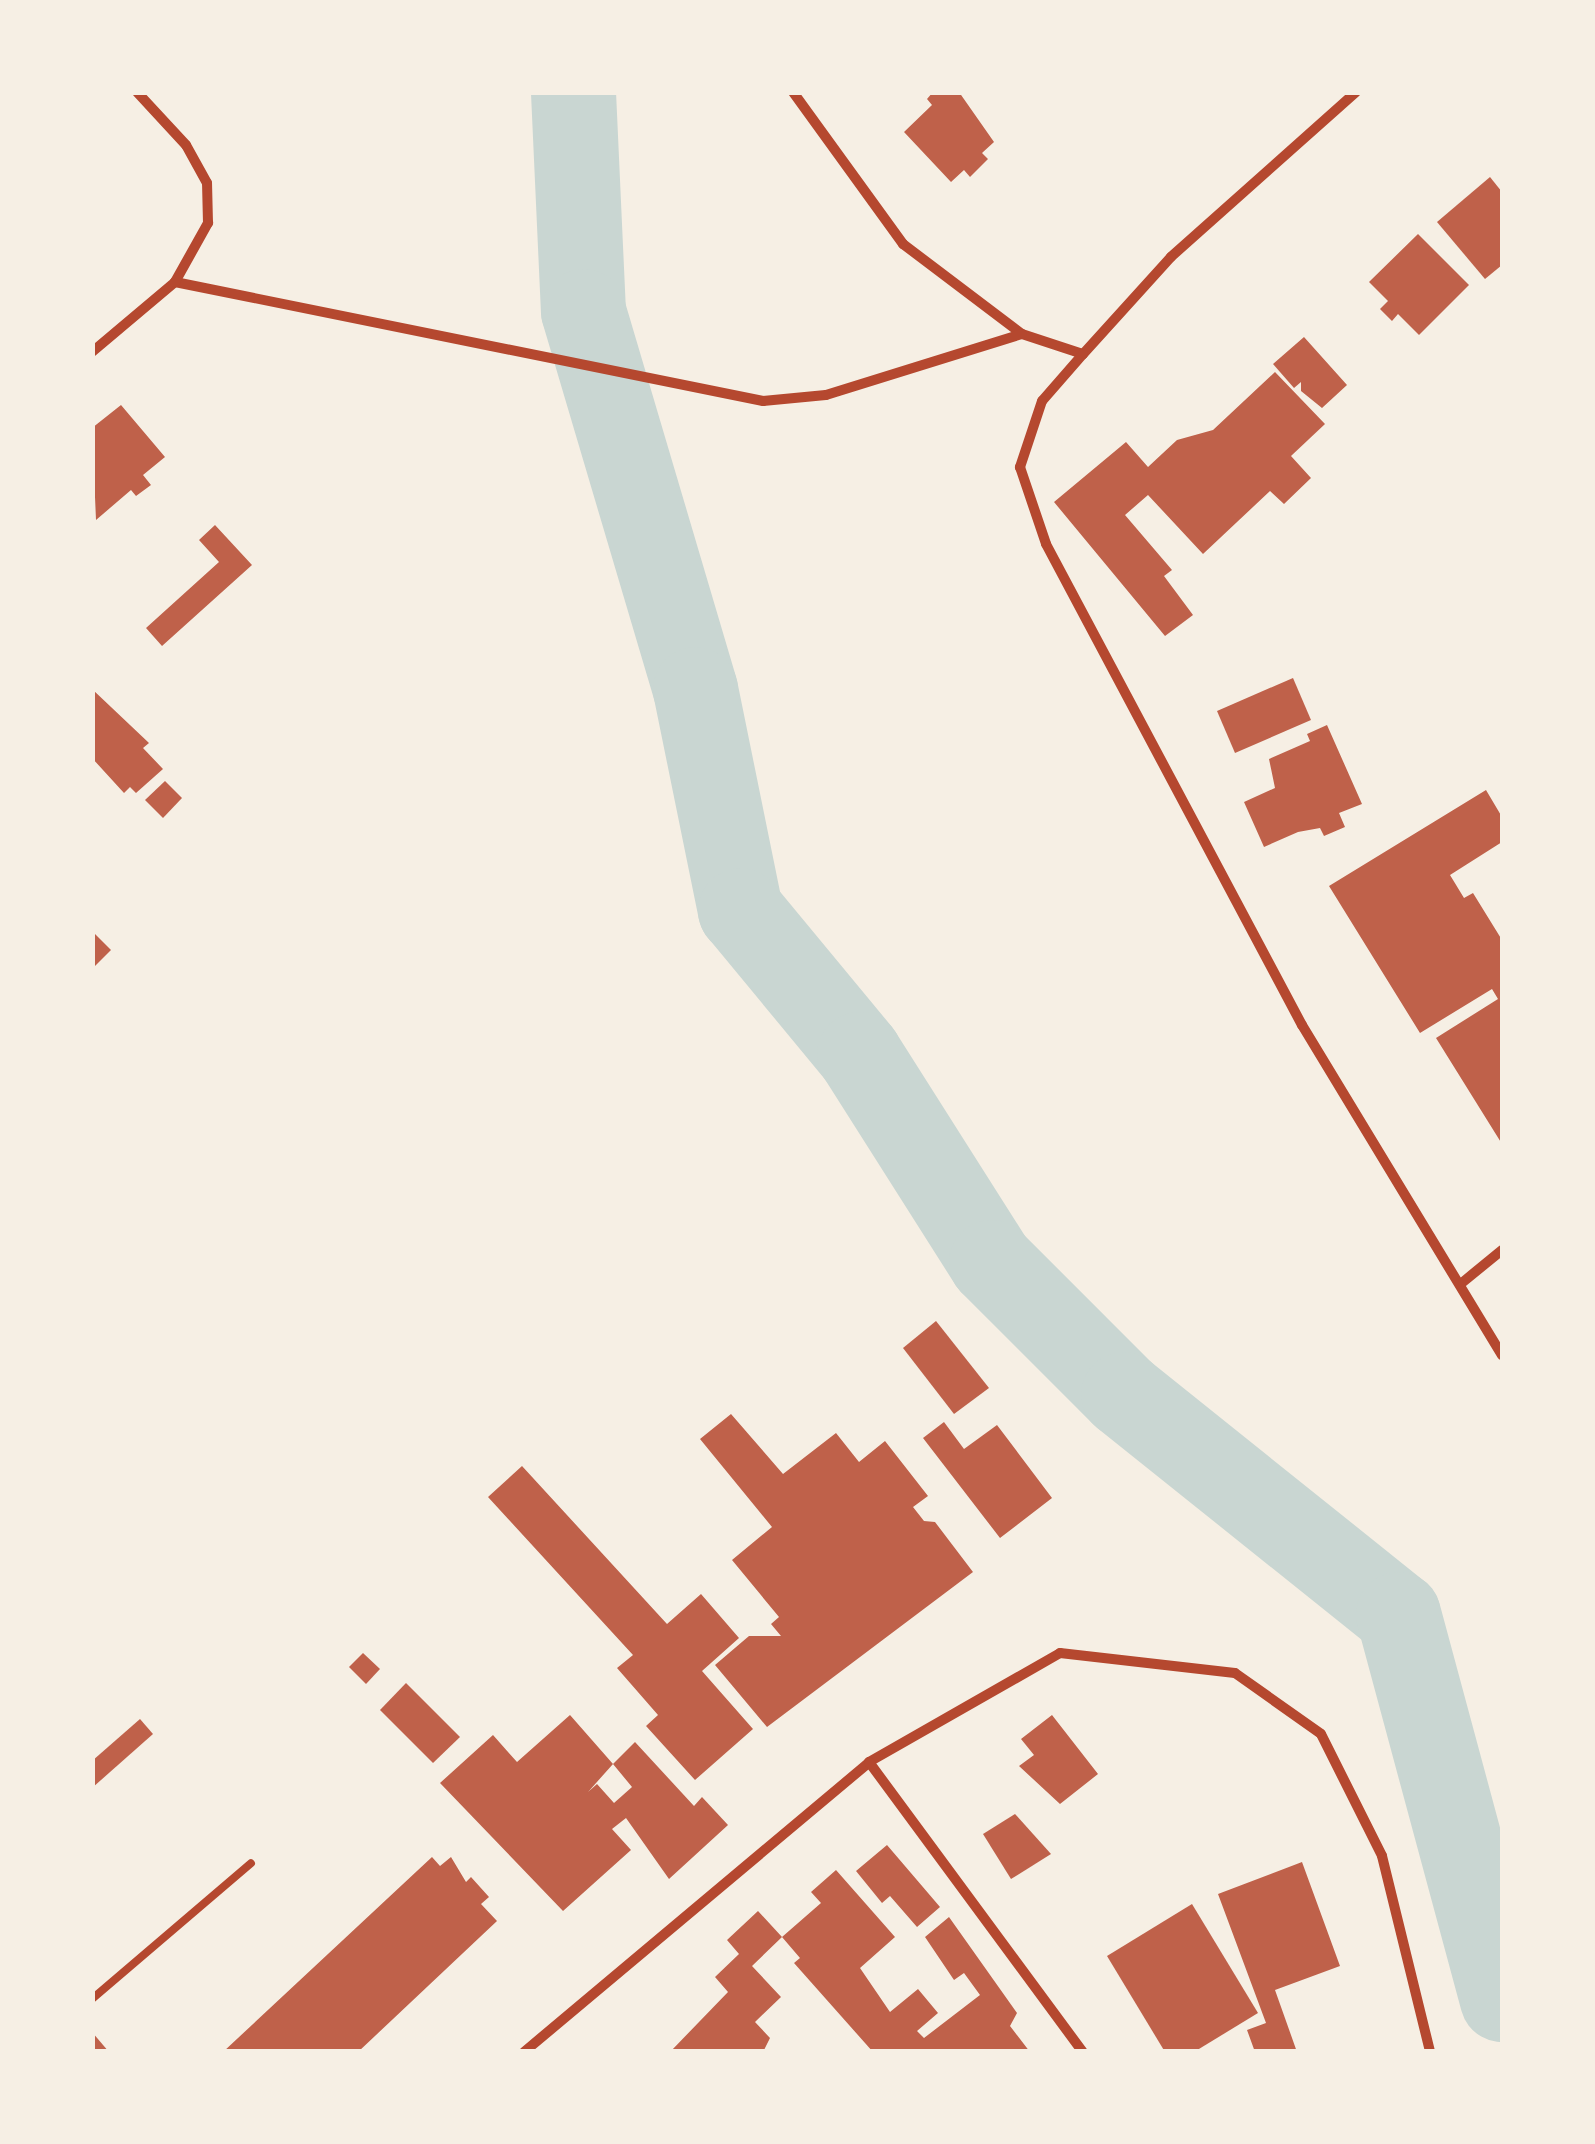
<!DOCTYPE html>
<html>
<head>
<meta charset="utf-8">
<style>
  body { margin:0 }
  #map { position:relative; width:1595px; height:2144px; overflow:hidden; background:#f6efe4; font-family:Helvetica,sans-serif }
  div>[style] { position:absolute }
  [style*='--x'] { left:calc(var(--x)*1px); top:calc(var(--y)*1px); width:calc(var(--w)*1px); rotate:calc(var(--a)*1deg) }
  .river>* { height:85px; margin:-42.5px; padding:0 42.5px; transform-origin:42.5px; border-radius:42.5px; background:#c9d6d2 }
  .building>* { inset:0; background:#bf614a }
  .service>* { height:8px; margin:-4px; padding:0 4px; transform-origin:4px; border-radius:4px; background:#b5482f }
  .minor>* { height:10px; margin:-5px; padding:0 5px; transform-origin:5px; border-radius:5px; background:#b5482f }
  span { translate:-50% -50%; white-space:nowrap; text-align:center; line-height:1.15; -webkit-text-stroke:10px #f6efe4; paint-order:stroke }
  .frame { position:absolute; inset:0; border:95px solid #f6efe4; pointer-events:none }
</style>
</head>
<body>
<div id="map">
  <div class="river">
    <i style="--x:573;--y:92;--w:219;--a:87.4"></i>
    <i style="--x:583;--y:311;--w:394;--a:73.5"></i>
    <i style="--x:695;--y:689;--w:226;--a:78.5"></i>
    <i style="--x:740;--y:910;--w:187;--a:50.4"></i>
    <i style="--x:859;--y:1054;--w:246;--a:57.6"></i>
    <i style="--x:991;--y:1262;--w:187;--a:45"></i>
    <i style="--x:1123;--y:1394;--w:352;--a:38.7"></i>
    <i style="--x:1398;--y:1614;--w:399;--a:74.9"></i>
  </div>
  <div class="building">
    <i style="clip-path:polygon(933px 92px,959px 92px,994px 142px,982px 153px,988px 159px,970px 177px,964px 170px,951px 182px,904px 132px,932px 105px,927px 99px)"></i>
    <i style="clip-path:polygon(1490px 177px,1502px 192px,1502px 265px,1485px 279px,1437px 222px)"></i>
    <i style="clip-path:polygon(1418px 234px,1469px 285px,1419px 335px,1398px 314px,1392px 321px,1380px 309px,1388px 301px,1369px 282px)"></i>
    <i style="clip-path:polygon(1304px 337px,1347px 385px,1322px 408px,1301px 391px,1301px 382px,1294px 388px,1273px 364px)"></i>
    <i style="clip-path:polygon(1275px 372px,1325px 424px,1291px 456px,1311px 478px,1284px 504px,1270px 491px,1203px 554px,1148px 495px,1125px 515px,1172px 570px,1164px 576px,1193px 615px,1165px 636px,1054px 502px,1126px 442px,1148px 467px,1177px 440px,1213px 430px)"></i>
    <i style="clip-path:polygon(121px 405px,165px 457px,143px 475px,151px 485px,136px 496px,131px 490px,96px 520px,92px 428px)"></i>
    <i style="clip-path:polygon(215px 525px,252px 565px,162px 646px,146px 628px,219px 562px,199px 540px)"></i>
    <i style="clip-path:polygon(1293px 678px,1311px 720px,1235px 753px,1217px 711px)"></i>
    <i style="clip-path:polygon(92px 689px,149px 743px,143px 748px,163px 769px,136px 793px,130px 787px,124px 793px,92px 758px)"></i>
    <i style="clip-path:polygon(1327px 725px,1362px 804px,1339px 813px,1345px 827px,1324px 836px,1320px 828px,1298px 832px,1264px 847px,1244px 802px,1275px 788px,1269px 759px,1310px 741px,1307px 734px)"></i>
    <i style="clip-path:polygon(165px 781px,182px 798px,163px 818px,145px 800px)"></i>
    <i style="clip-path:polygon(1486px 790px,1502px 817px,1502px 842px,1450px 875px,1464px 898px,1473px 893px,1502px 940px,1502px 1144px,1436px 1038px,1498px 999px,1492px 989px,1420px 1033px,1329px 886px)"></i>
    <i style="clip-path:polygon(92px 931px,111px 950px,92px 969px)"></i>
    <i style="clip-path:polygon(936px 1321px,989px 1388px,954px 1414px,903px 1348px)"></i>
    <i style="clip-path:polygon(731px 1414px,783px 1474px,836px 1433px,859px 1462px,885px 1441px,928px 1496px,913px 1507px,924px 1521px,935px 1522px,973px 1572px,767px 1727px,715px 1665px,749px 1636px,781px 1636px,771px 1624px,779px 1617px,732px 1560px,772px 1527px,700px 1439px)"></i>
    <i style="clip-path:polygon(944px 1422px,964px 1449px,997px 1425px,1052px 1498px,1000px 1538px,923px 1438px)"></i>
    <i style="clip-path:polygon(522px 1466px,667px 1624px,701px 1594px,739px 1638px,702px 1671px,753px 1729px,695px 1780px,646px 1726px,658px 1715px,617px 1668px,633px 1655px,488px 1497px)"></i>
    <i style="clip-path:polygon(363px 1653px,380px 1669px,366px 1684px,349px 1667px)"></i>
    <i style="clip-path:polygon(406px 1683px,460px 1737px,433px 1763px,380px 1710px)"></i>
    <i style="clip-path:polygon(570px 1715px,613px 1764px,588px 1792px,597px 1784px,614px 1803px,632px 1787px,613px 1764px,635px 1742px,694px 1806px,702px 1797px,728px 1825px,669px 1879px,626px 1818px,612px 1829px,631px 1850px,563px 1911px,440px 1783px,493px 1735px,517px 1762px)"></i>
    <i style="clip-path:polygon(1052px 1715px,1098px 1774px,1060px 1804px,1019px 1766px,1034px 1755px,1021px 1739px)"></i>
    <i style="clip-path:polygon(140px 1719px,153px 1734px,92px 1788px,92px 1761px)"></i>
    <i style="clip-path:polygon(1015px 1814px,1051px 1854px,1011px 1879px,983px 1834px)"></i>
    <i style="clip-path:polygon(887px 1845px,940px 1907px,917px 1927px,890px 1896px,882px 1903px,856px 1871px)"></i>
    <i style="clip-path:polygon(432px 1857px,440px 1866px,451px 1857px,466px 1882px,471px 1877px,489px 1897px,481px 1904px,497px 1921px,358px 2052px,223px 2052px)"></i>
    <i style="clip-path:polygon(1302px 1862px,1340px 1966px,1275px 1990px,1297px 2052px,1255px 2052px,1247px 2030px,1266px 2023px,1218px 1894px)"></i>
    <i style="clip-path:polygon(836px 1870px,895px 1937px,860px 1968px,890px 2012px,918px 1989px,938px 2013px,917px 2031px,924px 2038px,980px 1995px,964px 1973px,954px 1980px,925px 1937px,949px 1917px,1017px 2013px,1010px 2026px,1030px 2052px,873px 2052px,794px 1963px,800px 1958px,782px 1937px,821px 1903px,811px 1892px)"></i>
    <i style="clip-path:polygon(1192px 1904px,1258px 2013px,1194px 2052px,1165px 2052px,1107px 1956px)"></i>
    <i style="clip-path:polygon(758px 1911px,782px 1937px,752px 1966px,781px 1997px,755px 2022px,770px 2038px,763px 2052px,670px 2052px,728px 1992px,715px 1977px,739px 1954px,727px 1940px)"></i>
    <i style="clip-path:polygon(92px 2032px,109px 2052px,92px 2052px)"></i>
  </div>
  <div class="service">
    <i style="--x:92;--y:1999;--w:209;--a:-40.5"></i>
  </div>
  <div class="minor">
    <i style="--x:793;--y:92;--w:188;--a:54.1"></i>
    <i style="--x:903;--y:244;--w:149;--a:37.1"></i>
    <i style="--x:1022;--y:334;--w:64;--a:18.2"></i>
    <i style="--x:1356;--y:92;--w:248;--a:138.3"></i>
    <i style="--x:1171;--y:257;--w:131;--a:132.2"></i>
    <i style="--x:1083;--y:354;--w:62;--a:131.1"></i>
    <i style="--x:1042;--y:401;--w:70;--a:108.4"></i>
    <i style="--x:1020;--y:467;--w:81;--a:71.3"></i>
    <i style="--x:1046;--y:544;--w:545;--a:61.98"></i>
    <i style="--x:1302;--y:1025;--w:386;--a:58.8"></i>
    <i style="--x:175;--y:282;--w:600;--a:11.44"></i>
    <i style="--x:763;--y:401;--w:63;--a:-5.4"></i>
    <i style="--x:826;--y:395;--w:205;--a:-17.3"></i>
    <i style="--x:92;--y:352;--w:109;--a:-40.1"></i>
    <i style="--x:175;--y:282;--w:68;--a:-60.8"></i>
    <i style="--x:208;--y:223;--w:40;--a:-91.4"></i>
    <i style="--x:207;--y:183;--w:43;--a:-118.9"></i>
    <i style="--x:186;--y:145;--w:72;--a:-132.8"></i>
    <i style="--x:1463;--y:1282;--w:50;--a:-39.4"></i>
    <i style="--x:869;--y:1762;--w:220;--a:-29.7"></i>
    <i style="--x:1060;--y:1653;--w:176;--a:6.5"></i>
    <i style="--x:1235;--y:1673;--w:105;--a:35.3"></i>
    <i style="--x:1321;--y:1734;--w:136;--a:63.4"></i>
    <i style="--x:1382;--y:1856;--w:202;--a:76.2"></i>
    <i style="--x:524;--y:2052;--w:451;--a:-40"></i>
    <i style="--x:869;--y:1762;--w:360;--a:53.6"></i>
  </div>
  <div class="frame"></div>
</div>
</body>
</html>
